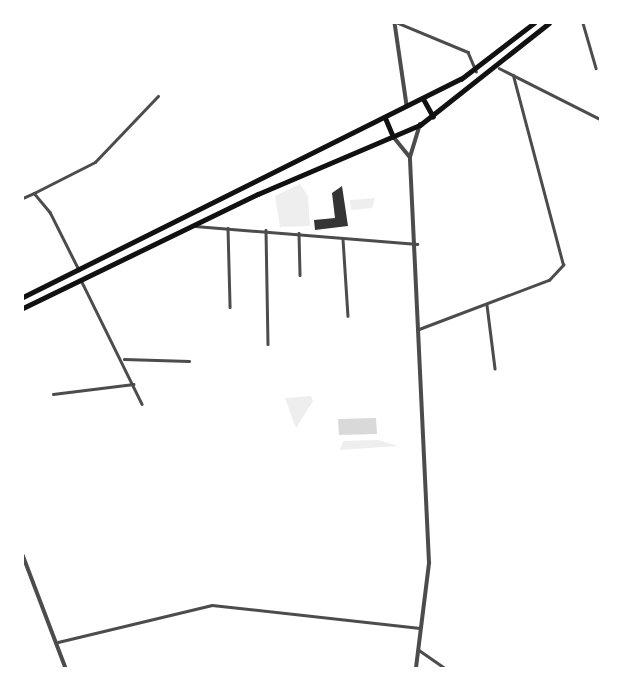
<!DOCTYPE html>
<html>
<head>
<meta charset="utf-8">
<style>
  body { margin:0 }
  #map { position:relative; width:623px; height:691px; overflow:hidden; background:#fff; font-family:Roboto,sans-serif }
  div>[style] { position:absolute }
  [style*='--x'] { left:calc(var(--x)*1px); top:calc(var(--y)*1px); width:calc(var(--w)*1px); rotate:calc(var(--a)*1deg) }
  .green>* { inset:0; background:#eee }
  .water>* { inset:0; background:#d9d9d9 }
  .building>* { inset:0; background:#353535 }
  .minor>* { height:2.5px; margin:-1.25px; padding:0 1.25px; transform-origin:1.25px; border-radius:1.25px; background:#4c4c4c }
  .tertiary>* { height:3.5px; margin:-1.75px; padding:0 1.75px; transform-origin:1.75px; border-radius:1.75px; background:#4c4c4c }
  .trunk>* { height:4.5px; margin:-2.25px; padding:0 2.25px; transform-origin:2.25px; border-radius:2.25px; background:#111 }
  span { translate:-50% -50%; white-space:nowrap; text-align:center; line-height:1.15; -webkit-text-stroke:7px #fff; paint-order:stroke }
  .frame { position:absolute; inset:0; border:24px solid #fff; pointer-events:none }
</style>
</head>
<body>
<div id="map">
  <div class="green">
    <i style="clip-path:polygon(300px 184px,308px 196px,310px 226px,280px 227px,275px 196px)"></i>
    <i style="clip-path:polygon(375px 198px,372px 208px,351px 210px,350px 200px)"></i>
    <i style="clip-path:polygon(311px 396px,313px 401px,296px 428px,285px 398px)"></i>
    <i style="clip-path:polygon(378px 440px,398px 446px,340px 450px,343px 441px)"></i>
  </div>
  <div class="water">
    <i style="clip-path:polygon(376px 418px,377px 434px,339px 435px,338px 419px)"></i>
  </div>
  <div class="building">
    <i style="clip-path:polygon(342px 186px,348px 226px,315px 230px,314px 220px,335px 218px,332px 193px)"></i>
  </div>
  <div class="minor">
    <i style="--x:398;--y:23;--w:76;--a:22.5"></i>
    <i style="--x:468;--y:52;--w:21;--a:67"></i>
    <i style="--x:583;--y:23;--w:47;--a:73.9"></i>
    <i style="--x:499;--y:68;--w:113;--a:26.8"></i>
    <i style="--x:34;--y:193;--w:68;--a:-26.9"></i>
    <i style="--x:95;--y:162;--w:91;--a:-46.3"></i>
    <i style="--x:23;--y:198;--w:12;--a:-24"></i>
    <i style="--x:34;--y:193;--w:25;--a:50"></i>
    <i style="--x:50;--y:212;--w:65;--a:63.4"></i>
    <i style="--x:195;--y:226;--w:223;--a:4.6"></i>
    <i style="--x:228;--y:228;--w:79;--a:88.5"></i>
    <i style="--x:266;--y:230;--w:114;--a:89"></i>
    <i style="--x:299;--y:233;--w:42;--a:88.6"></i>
    <i style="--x:343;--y:239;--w:77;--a:86.3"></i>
    <i style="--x:81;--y:280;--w:138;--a:63.8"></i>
    <i style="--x:487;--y:305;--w:64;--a:82.8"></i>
    <i style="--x:419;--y:329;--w:139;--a:-20.7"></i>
    <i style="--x:549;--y:280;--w:21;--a:-47"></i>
    <i style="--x:563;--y:265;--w:196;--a:-104.8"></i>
    <i style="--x:124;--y:359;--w:65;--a:1.8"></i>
    <i style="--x:53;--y:394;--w:81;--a:-7.1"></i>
    <i style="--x:58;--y:642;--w:158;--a:-13.5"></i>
    <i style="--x:212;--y:605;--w:209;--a:6.3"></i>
    <i style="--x:419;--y:650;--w:32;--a:35"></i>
  </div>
  <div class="tertiary">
    <i style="--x:395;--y:23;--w:83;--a:81.7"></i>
    <i style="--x:393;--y:136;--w:26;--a:51"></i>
    <i style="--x:23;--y:555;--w:121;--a:69.2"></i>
    <i style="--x:416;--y:668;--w:106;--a:-82.9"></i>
    <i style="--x:429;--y:563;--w:406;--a:-92.7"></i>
    <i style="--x:410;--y:157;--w:34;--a:-73"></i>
  </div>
  <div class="trunk">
    <i style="--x:423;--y:98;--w:21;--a:61"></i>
    <i style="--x:385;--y:117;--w:21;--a:67"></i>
    <i style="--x:23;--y:297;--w:489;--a:-26.5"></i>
    <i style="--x:461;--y:79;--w:92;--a:-37.5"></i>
    <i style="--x:23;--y:308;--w:261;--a:-25.9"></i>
    <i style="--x:258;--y:194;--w:176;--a:-23.1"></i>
    <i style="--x:420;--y:125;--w:164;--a:-38.3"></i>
  </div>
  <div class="frame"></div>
</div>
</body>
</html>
